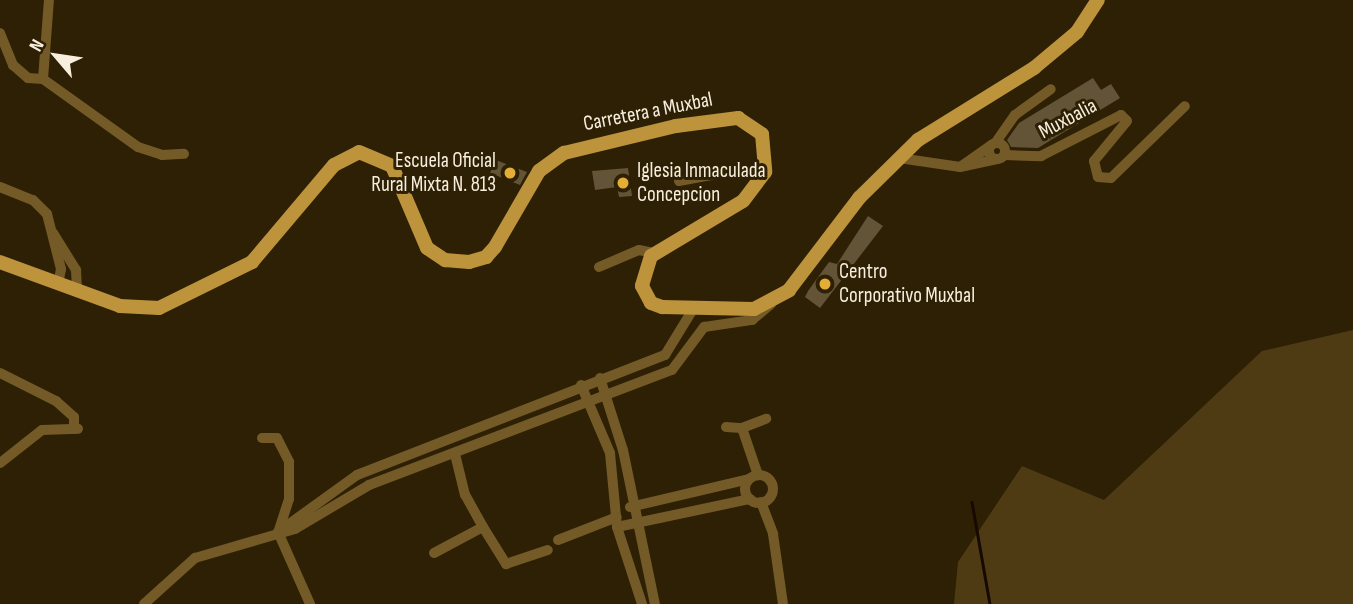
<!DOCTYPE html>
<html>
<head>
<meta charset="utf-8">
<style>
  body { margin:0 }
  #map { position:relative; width:1353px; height:604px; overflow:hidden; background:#2e2004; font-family:"Sofia Sans Condensed",sans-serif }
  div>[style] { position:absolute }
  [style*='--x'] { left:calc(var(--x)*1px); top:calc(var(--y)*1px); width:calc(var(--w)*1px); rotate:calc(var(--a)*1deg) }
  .green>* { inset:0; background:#4f3b13 }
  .stream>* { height:2.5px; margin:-1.25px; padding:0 1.25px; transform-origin:1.25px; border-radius:1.25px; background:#160a00 }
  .building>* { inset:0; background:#635437 }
  .minor>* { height:10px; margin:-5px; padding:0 5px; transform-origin:5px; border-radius:5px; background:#735a27 }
  .minor>.ring { margin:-5px; padding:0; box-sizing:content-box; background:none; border:10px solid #735a27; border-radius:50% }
  .major>* { height:14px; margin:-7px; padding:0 7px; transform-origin:7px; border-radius:7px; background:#bd933c }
  .dots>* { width:19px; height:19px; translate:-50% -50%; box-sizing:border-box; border:4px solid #2e2004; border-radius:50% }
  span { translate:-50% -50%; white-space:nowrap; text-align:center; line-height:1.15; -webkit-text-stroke:6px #2e2004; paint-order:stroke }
  .street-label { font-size:21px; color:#f7eede }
  .poi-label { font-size:21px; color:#f7eede }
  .right { translate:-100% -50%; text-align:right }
  .left { translate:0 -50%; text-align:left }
  .north { position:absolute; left:21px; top:21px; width:70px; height:70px; -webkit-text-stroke:5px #2e2004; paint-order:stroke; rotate:299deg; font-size:19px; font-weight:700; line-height:28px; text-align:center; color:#f7eede }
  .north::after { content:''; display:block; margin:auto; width:24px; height:32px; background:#f7eede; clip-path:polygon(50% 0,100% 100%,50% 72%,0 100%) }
</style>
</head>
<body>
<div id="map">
  <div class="green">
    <i style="clip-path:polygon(1353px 330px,1353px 604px,954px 604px,958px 562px,1022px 466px,1104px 500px,1262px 351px)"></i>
  </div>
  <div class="stream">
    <i style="--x:972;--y:502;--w:104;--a:80"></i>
  </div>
  <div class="building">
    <i style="clip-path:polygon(1093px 78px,1101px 90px,1111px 84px,1120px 98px,1038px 148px,1011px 147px,1007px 140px,1019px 123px)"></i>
    <i style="clip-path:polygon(496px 160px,527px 172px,520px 185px,490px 173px)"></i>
    <i style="clip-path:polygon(628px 168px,632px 196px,619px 197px,617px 187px,595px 190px,592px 171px)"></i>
    <i style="clip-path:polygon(868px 216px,883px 226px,820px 308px,805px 297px,808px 291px,829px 262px,837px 264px)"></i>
  </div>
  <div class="minor">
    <i style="--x:0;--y:33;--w:35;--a:68"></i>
    <i style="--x:13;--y:65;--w:20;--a:41"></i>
    <i style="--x:28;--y:78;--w:15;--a:4"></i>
    <i style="--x:43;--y:79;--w:79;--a:-85.7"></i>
    <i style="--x:43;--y:79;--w:117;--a:35.6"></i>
    <i style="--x:138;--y:147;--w:25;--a:18"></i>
    <i style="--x:162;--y:155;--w:22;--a:-3"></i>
    <i style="--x:996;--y:142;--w:33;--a:-55"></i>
    <i style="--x:1015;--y:115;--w:44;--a:-35.8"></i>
    <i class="ring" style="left:989px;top:143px;width:6px;height:6px"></i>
    <i style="--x:1005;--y:155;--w:36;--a:2"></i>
    <i style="--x:1041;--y:156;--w:90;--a:-27.1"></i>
    <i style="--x:1121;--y:115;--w:8;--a:45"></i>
    <i style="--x:1127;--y:121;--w:52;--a:129.5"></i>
    <i style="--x:1094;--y:161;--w:16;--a:76"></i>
    <i style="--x:1098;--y:177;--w:13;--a:4"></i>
    <i style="--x:1111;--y:178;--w:103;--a:-44.2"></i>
    <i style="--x:899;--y:158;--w:62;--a:8.4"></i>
    <i style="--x:960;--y:167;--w:38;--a:-12"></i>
    <i style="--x:960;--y:167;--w:39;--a:-35"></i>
    <i style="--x:679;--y:181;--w:60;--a:-10.6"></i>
    <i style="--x:738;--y:170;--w:27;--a:4"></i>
    <i style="--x:0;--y:187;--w:35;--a:22"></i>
    <i style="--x:33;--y:200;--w:20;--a:45"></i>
    <i style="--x:47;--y:214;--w:57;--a:75.7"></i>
    <i style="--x:61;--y:269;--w:15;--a:101"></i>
    <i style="--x:53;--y:233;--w:44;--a:58.1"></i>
    <i style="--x:76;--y:270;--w:22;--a:87"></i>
    <i style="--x:599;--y:267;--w:43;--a:-23"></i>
    <i style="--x:639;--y:250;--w:16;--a:11"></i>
    <i style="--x:0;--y:373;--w:63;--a:26.6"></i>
    <i style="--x:56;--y:401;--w:24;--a:42"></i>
    <i style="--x:74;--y:417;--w:12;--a:90"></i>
    <i style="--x:600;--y:378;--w:76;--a:72.3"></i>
    <i style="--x:623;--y:450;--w:157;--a:78.3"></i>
    <i style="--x:581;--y:385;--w:74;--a:66.9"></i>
    <i style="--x:610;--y:453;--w:74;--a:84.6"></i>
    <i style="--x:617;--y:527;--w:81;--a:72"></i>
    <i style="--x:726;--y:427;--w:16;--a:4"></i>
    <i style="--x:742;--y:428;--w:50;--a:71.2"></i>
    <i style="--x:742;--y:428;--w:26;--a:-21"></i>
    <i style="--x:262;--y:438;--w:15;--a:0"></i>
    <i style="--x:277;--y:438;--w:27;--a:63"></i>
    <i style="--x:289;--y:462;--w:37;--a:90"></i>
    <i style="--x:289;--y:499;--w:35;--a:108"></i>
    <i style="--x:278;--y:532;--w:79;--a:66"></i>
    <i style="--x:0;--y:463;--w:53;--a:-38.2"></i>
    <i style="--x:42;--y:430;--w:36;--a:-2"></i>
    <i class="ring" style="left:745px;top:475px;width:18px;height:18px"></i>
    <i style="--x:761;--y:502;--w:34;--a:69"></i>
    <i style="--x:773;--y:534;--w:71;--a:81.9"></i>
    <i style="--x:630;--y:507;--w:122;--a:-13.2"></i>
    <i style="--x:483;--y:527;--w:44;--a:58.1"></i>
    <i style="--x:506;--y:564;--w:44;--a:-18.4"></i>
    <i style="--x:617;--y:527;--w:136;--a:-11.9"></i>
    <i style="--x:278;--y:532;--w:97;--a:-35.8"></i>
    <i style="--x:357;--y:475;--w:331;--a:-21.3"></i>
    <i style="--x:665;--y:355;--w:52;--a:-58.5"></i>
    <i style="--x:558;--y:540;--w:63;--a:-21.3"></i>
    <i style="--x:434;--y:553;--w:55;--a:-28"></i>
    <i style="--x:483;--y:527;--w:37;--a:-119"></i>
    <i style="--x:465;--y:495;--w:42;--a:-103.7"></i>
    <i style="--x:144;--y:604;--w:69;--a:-42"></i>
    <i style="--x:195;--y:558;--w:104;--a:-16.2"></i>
    <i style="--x:295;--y:529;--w:86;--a:-30.7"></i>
    <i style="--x:369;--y:485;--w:324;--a:-20.8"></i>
    <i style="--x:672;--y:370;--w:54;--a:-53.3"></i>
    <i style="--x:704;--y:327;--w:49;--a:-8.3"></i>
    <i style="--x:752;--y:320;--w:25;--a:-40"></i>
  </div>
  <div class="major">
    <i style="--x:0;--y:262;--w:128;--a:20.1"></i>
    <i style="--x:120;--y:306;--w:39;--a:3"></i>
    <i style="--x:159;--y:308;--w:104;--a:-26.3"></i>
    <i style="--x:252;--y:262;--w:127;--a:-49.8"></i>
    <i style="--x:334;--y:165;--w:28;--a:-27"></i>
    <i style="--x:359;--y:152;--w:36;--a:23"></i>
    <i style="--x:392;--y:166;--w:89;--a:66.9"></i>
    <i style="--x:427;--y:248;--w:22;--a:34"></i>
    <i style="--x:445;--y:260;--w:24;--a:5"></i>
    <i style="--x:469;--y:262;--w:18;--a:-16"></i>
    <i style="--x:486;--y:257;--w:13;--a:-48"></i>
    <i style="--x:495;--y:247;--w:88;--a:-59.9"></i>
    <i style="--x:539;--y:171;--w:31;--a:-36"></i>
    <i style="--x:564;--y:153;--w:115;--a:-13.6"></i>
    <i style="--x:676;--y:126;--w:63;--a:-7.4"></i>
    <i style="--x:738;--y:118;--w:29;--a:34"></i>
    <i style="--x:762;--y:134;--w:38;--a:85"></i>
    <i style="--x:765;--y:172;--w:36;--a:127"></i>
    <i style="--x:743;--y:201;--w:107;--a:149.1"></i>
    <i style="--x:651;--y:256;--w:31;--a:107"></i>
    <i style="--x:642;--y:286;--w:19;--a:62"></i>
    <i style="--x:651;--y:303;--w:12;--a:20"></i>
    <i style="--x:662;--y:307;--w:92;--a:1.2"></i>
    <i style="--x:754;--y:309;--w:40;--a:-28"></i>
    <i style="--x:789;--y:290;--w:116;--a:-52.7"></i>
    <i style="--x:859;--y:198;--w:83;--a:-44.5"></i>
    <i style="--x:918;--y:140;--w:137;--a:-31.8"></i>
    <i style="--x:1034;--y:68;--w:56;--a:-39.9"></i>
    <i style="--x:1077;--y:32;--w:38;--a:-57"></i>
  </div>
  <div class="dots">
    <i style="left:510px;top:173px;background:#e4ad35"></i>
    <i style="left:623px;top:183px;background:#e4ad35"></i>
    <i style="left:825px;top:284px;background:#e4ad35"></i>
  </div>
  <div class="street-label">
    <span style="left:648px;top:112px;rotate:-11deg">Carretera a Muxbal</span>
    <span style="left:1068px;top:119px;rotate:-28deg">Muxbalia</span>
  </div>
  <div class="poi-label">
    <span class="right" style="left:496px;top:173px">Escuela Oficial<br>Rural Mixta N. 813</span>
    <span class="left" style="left:637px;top:183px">Iglesia Inmaculada<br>Concepcion</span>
    <span class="left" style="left:839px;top:284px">Centro<br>Corporativo Muxbal</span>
  </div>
  <div class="north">N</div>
</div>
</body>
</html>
